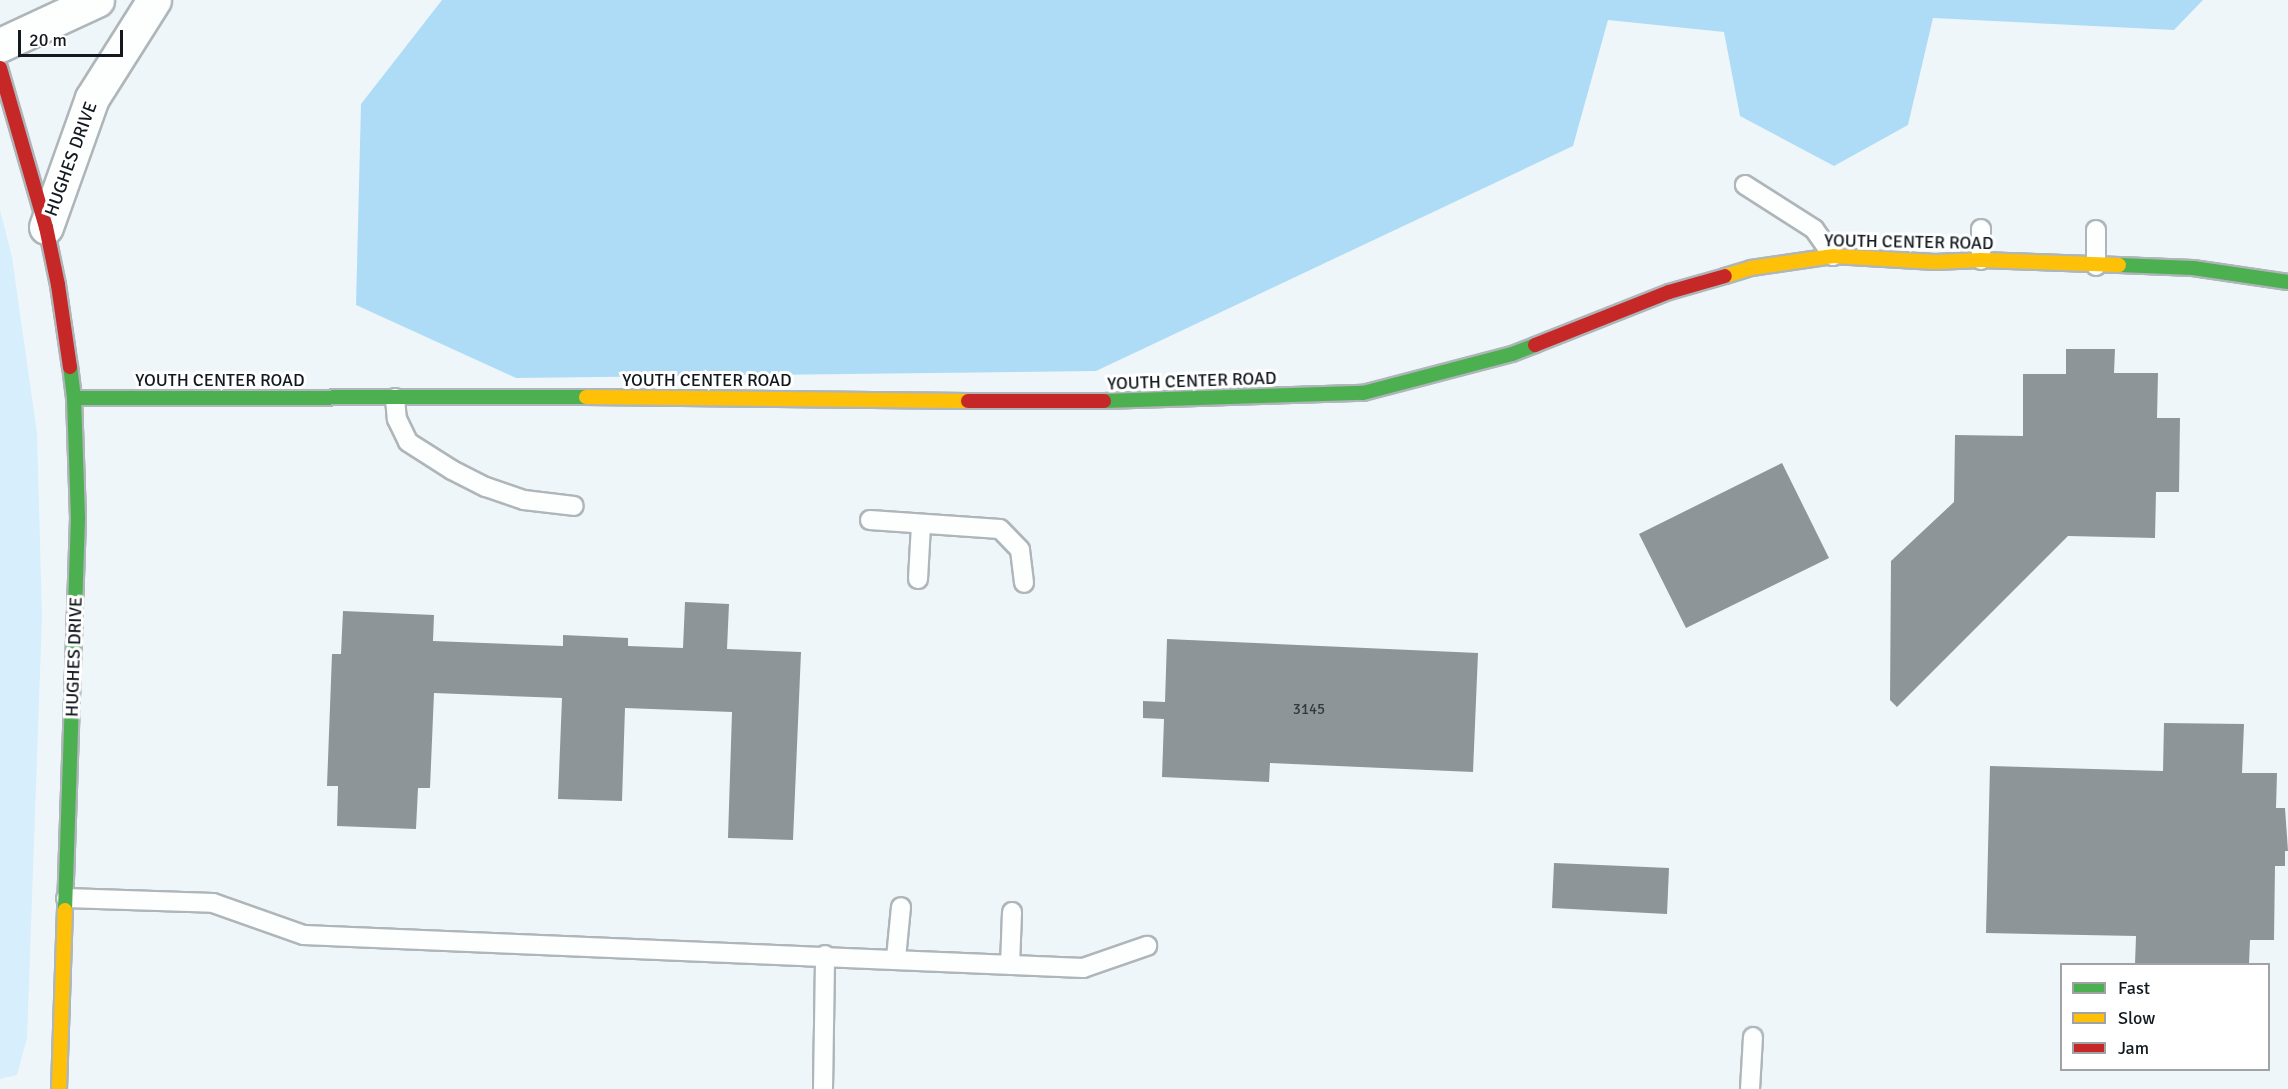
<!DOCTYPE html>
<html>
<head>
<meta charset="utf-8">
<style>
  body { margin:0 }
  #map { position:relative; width:2288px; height:1089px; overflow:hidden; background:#eff6fa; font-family:Signika,sans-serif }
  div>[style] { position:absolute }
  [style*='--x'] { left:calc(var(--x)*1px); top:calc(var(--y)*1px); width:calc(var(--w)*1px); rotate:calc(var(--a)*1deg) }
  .green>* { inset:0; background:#d7eefc }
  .forest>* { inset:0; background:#aedcf7 }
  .building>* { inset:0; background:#8e9599 }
  .roads { filter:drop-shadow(2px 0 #afb6ba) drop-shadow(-2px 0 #afb6ba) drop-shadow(0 2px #afb6ba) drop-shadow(0 -2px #afb6ba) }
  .lane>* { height:18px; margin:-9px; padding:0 9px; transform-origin:9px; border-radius:9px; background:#fdfefe }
  .street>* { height:33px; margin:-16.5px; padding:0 16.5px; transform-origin:16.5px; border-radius:16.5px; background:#fdfefe }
  .fast>* { height:14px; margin:-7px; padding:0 7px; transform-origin:7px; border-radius:7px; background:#4caf50 }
  .slow>* { height:14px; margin:-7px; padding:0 7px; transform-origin:7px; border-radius:7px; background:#ffc107 }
  .jam>* { height:14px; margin:-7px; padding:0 7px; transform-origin:7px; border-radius:7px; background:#c62828 }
  span { translate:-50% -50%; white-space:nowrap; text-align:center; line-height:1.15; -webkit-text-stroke:6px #fff; paint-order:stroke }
  .number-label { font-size:15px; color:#31393e }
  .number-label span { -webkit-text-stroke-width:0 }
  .street-label { font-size:18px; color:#121a1f }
  .legend { position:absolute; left:2060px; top:963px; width:210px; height:108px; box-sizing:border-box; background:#fff; border:2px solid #a0a3a5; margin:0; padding:8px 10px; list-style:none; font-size:18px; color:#121a1f }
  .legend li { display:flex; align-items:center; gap:12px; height:30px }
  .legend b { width:30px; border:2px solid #a0a3a5 }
  .scale { position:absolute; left:18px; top:30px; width:105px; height:27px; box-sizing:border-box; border:3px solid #121a1f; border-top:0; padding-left:8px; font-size:18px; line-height:21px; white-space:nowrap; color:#121a1f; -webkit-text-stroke:4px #fff; paint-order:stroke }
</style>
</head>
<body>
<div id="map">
  <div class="green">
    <i style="clip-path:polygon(0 210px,12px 257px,37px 433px,42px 616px,27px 1038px,17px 1075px,0 1079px)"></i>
  </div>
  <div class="forest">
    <i style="clip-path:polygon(442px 0,2203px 0,2174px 30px,1933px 18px,1908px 125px,1834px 166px,1740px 116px,1724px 32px,1608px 20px,1573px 146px,1096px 371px,516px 378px,356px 305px,361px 104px)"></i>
  </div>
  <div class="building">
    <i style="clip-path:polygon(2066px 349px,2115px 349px,2114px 373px,2158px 373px,2157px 418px,2180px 418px,2179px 492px,2156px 492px,2155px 538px,2068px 536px,1897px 707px,1890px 700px,1891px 561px,1954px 502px,1955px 435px,2023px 436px,2023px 374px,2066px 374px)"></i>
    <i style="clip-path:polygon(1782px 463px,1829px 558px,1686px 628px,1639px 534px)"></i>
    <i style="clip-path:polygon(685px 602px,729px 604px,727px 649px,801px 652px,793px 840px,728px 838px,732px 712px,625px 708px,622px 801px,558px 799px,562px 698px,434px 693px,430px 788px,418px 788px,416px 829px,337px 826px,338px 786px,327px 786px,332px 654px,341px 654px,343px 611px,434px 615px,433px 641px,563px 646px,563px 635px,628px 638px,628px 646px,683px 648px)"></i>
    <i style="clip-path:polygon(1167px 639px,1478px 653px,1473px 772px,1270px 763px,1269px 782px,1162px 777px,1164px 719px,1143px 718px,1143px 701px,1165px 702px)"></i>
    <i style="clip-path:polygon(2164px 723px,2244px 724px,2242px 773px,2277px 773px,2276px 808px,2285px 808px,2288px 851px,2285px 851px,2285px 866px,2275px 866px,2274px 940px,2250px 940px,2249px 964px,2135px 964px,2136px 936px,1986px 933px,1990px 766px,2163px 771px)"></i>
    <i style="clip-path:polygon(1554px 863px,1669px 868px,1667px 914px,1552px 908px)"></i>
  </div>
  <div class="roads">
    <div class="lane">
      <i style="--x:1745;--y:185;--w:82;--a:32.5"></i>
      <i style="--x:1814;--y:229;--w:33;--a:55"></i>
      <i style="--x:1981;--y:229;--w:31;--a:90"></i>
      <i style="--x:2096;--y:266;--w:36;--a:-90"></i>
      <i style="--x:395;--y:398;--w:21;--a:85"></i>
      <i style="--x:397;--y:419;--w:25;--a:64"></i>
      <i style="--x:408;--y:442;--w:52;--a:32.5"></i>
      <i style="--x:452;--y:470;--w:38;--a:27"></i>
      <i style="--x:486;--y:487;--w:40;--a:18.9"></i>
      <i style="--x:524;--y:500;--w:50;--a:6.8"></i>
      <i style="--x:870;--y:520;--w:130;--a:4"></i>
      <i style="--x:1000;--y:529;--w:29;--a:46"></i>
      <i style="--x:1020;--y:550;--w:33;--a:83"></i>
      <i style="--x:918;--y:579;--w:54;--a:-86.8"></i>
      <i style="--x:66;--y:898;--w:147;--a:1.9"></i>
      <i style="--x:213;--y:903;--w:96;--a:19.4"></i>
      <i style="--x:304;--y:935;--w:780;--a:2.43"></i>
      <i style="--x:1083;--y:968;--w:68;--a:-19"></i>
      <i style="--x:896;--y:958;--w:51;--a:-84.4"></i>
      <i style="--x:1010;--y:965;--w:53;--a:-87.8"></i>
      <i style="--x:823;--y:1089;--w:134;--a:-89.1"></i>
      <i style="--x:1750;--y:1089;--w:52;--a:-86.7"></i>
    </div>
    <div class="street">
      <i style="--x:0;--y:45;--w:107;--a:-24.9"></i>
      <i style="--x:46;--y:227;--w:137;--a:-70.4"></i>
      <i style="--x:92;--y:98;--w:116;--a:-57.7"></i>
    </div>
    <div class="fast">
      <i style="--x:2119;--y:265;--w:74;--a:2.3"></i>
      <i style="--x:2193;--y:268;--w:96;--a:8.4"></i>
      <i style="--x:74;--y:398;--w:512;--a:-0.11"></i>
      <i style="--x:1104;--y:401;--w:259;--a:-1.8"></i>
      <i style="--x:1363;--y:393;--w:154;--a:-14.7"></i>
      <i style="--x:1512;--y:354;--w:25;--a:-21"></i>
      <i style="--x:65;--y:910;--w:392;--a:-88.1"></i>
      <i style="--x:78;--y:518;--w:120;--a:-91.9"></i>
      <i style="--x:74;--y:398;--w:31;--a:-97"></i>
    </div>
    <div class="slow">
      <i style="--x:1725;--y:276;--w:27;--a:-17"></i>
      <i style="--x:1751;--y:268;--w:83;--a:-8.3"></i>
      <i style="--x:1833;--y:256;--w:102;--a:3.4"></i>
      <i style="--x:1935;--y:262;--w:46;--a:-2.5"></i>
      <i style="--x:1981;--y:260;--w:138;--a:2.1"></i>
      <i style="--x:586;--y:397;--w:382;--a:0.6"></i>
      <i style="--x:59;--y:1089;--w:179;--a:-88.1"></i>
    </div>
    <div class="jam">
      <i style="--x:0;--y:68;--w:166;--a:73.9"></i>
      <i style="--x:46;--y:227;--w:59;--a:78.3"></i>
      <i style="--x:58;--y:285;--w:83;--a:81.7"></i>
      <i style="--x:1535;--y:345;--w:144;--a:-21.6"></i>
      <i style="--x:1669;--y:292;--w:58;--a:-15.9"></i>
      <i style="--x:968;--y:401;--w:136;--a:0"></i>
    </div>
  </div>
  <div class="number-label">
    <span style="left:1309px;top:710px">3145</span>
  </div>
  <div class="street-label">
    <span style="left:71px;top:159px;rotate:-70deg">HUGHES DRIVE</span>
    <span style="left:1909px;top:242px;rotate:1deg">YOUTH CENTER ROAD</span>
    <span style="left:220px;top:380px">YOUTH CENTER ROAD</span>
    <span style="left:707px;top:380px">YOUTH CENTER ROAD</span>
    <span style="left:1192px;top:381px;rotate:-2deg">YOUTH CENTER ROAD</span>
    <span style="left:74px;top:657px;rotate:-88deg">HUGHES DRIVE</span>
  </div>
  <ul class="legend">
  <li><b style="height:8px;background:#4caf50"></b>Fast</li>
  <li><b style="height:8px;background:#ffc107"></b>Slow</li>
  <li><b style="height:8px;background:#c62828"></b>Jam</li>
  </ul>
  <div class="scale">20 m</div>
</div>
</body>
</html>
